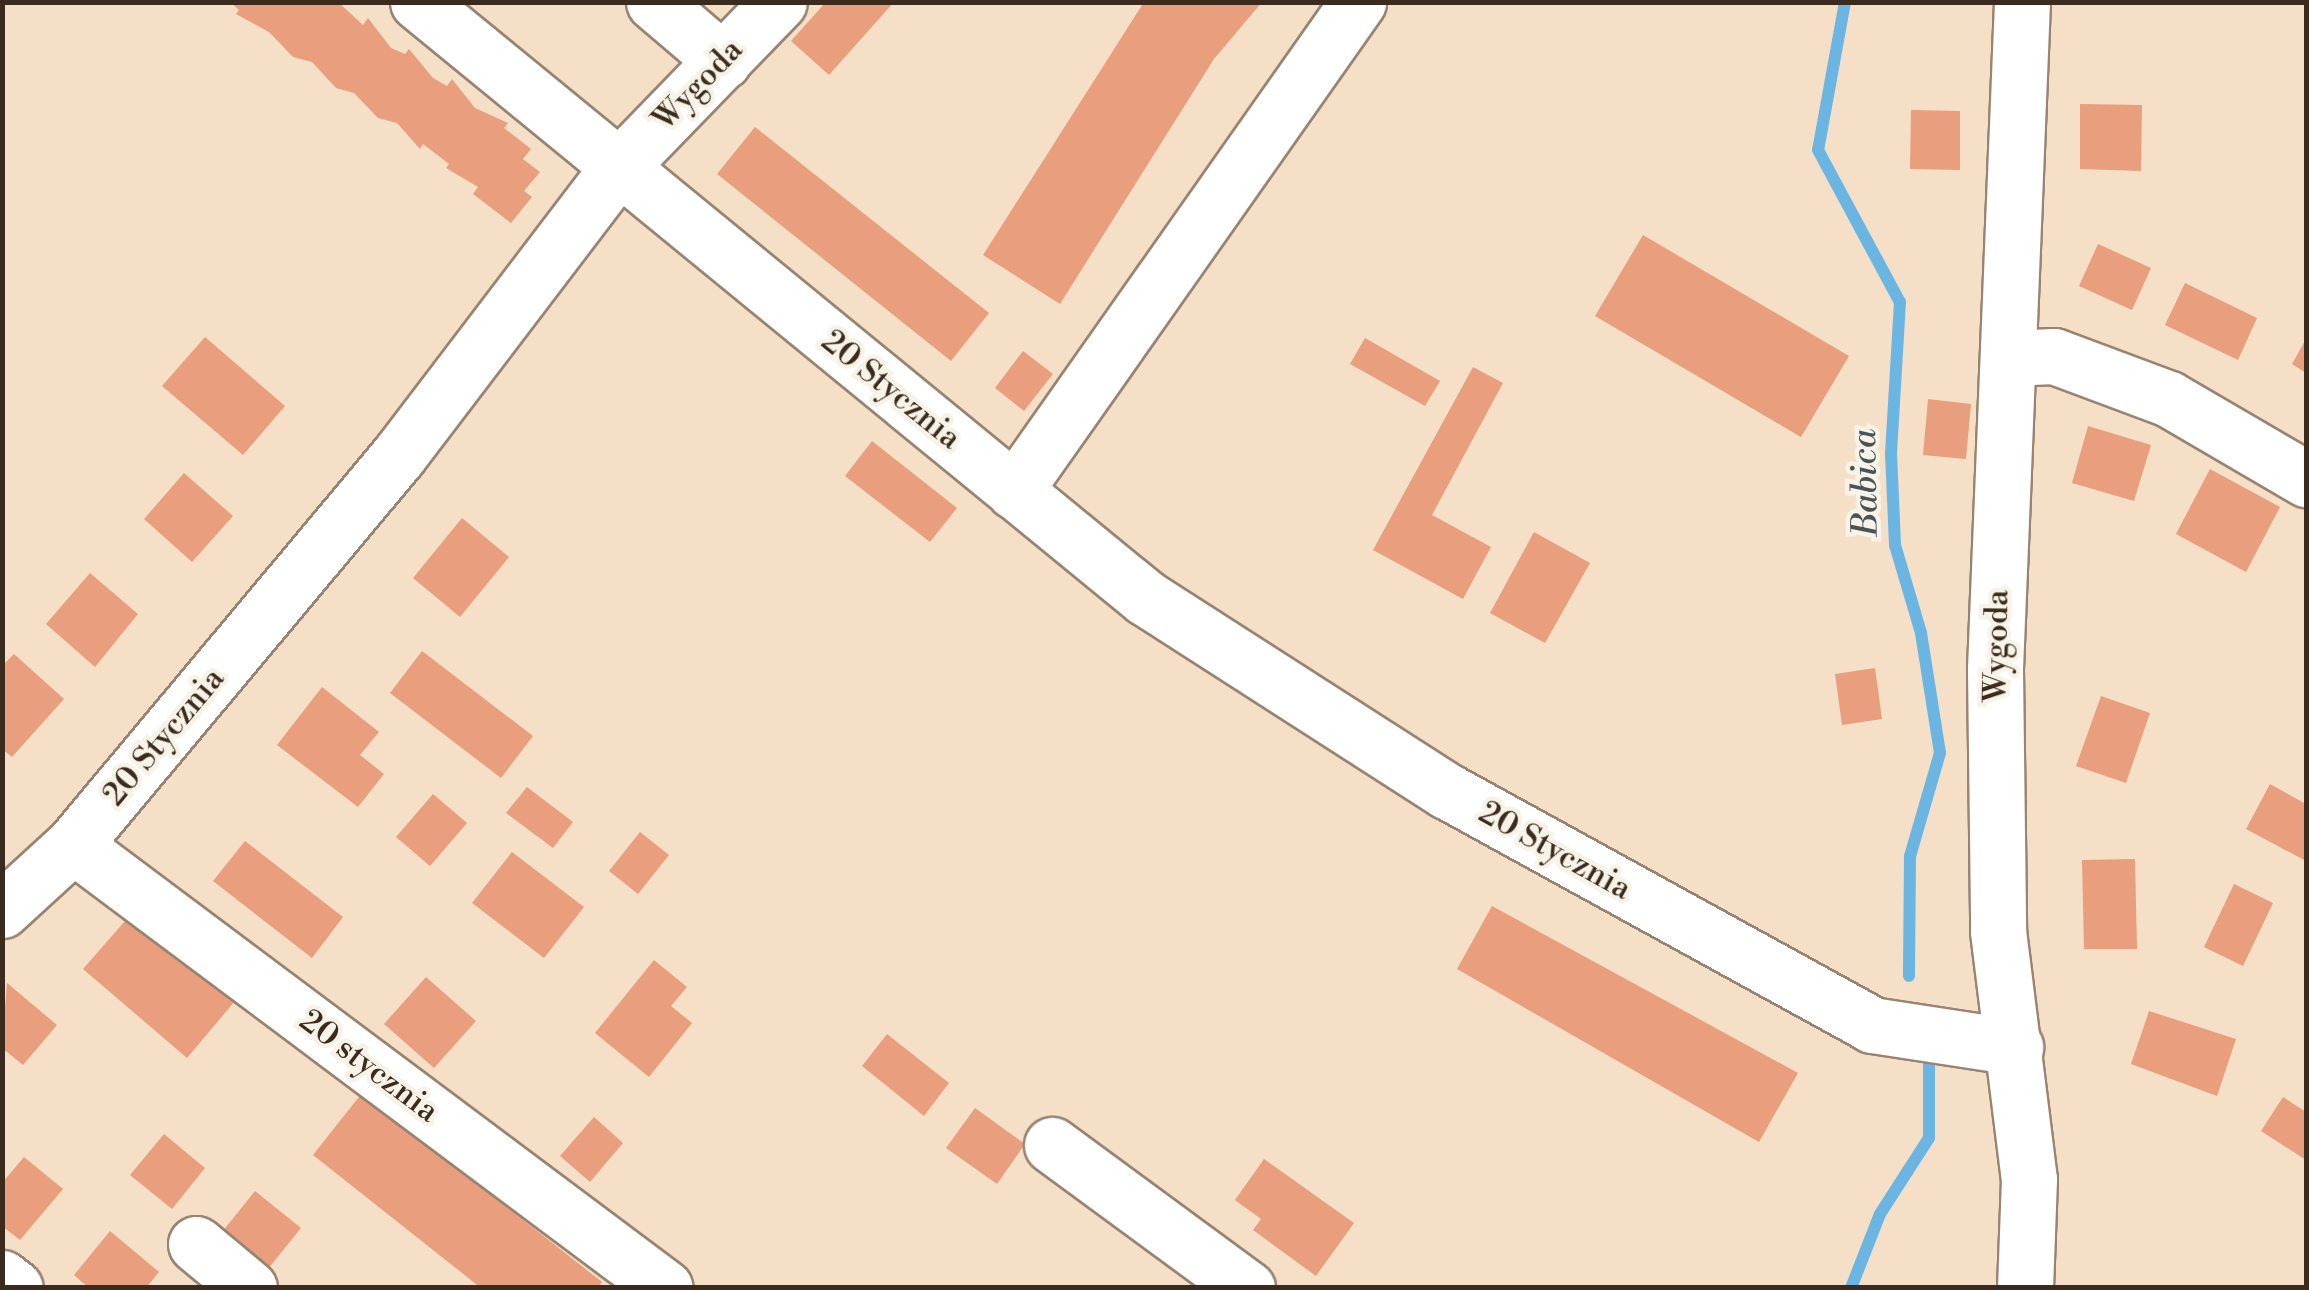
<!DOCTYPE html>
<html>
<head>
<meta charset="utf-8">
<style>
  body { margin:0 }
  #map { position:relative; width:2309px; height:1290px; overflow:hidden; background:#f5dfc6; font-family:"Libre Bodoni",serif }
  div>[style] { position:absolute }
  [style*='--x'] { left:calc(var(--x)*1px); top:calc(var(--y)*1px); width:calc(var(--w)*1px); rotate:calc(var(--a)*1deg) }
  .stream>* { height:12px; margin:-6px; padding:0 6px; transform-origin:6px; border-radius:6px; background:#6bb5e3 }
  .building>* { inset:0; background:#e99e7d }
  .roads { filter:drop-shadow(2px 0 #988472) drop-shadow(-2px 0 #988472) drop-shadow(0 2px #988472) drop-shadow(0 -2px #988472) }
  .minor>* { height:55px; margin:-27.5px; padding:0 27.5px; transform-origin:27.5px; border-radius:27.5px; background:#fff }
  span { translate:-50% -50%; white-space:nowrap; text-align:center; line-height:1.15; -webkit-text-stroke:9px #f7f3e8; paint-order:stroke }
  .street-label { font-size:32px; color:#3b2a1e }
  .water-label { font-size:35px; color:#495459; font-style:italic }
  .frame { position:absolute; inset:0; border:5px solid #3b2a1e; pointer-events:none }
</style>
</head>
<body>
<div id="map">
  <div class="stream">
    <i style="--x:1845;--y:2;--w:150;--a:100.3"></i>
    <i style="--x:1818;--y:150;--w:173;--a:61.7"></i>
    <i style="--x:1900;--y:302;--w:151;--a:93.4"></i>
    <i style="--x:1891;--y:453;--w:92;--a:87.5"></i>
    <i style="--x:1895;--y:545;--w:92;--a:73.5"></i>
    <i style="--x:1921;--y:633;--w:121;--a:81"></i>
    <i style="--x:1940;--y:753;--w:107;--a:106.2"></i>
    <i style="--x:1910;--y:856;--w:120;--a:90.5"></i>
    <i style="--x:1851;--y:1288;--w:79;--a:-68.6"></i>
    <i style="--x:1880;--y:1214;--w:90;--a:-57.2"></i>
    <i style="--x:1929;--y:1138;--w:74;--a:-90"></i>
  </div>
  <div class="building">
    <i style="clip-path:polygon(230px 2px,338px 2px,363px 25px,368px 18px,391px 48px,405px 54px,409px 49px,433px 78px,447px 86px,452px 79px,475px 108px,508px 123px,504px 128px,531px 149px,523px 159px,540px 172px,524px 191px,532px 197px,511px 223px,473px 194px,478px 187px,446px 168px,449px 164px,423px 144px,420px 149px,397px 123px,378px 118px,354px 93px,336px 88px,312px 62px,293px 57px,269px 32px,236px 14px,239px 10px)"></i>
    <i style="clip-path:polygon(826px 2px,894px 2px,829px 75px,791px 41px)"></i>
    <i style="clip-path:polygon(1144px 2px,1262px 2px,1214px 59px,1060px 304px,983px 255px)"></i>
    <i style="clip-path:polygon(2080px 104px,2142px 105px,2141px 171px,2080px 169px)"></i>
    <i style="clip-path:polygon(1911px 110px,1960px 111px,1960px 170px,1910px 169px)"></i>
    <i style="clip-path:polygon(755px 127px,989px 313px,951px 361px,717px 174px)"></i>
    <i style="clip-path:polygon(1643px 235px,1849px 356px,1801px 437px,1595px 316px)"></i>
    <i style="clip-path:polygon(2098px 244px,2151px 268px,2132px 310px,2079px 286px)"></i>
    <i style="clip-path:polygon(2185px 283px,2257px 318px,2238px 360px,2165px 325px)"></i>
    <i style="clip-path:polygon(205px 337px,285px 406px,243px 455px,162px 386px)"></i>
    <i style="clip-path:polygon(1365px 338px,1440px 381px,1425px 406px,1350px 364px)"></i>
    <i style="clip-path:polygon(2306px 339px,2306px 373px,2292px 364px)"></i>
    <i style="clip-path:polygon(1023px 351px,1053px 374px,1024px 411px,995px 388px)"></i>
    <i style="clip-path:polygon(1473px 367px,1503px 383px,1432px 515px,1491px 547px,1463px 599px,1373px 550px)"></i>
    <i style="clip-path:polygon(1928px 399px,1971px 404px,1966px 459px,1923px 455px)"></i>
    <i style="clip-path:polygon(2088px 426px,2151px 445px,2134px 501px,2072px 483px)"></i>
    <i style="clip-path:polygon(872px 441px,957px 508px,930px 542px,845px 476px)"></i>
    <i style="clip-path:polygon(2210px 469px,2280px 507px,2246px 572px,2176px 534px)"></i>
    <i style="clip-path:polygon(184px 473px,233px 516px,192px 562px,144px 519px)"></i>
    <i style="clip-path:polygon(462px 518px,509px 557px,460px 617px,413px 578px)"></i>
    <i style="clip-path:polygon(1534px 532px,1590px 563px,1545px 643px,1490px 613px)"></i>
    <i style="clip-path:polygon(90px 573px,138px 614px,95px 667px,46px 624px)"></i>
    <i style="clip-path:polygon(422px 651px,533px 736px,501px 778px,390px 693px)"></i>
    <i style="clip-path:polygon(14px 654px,64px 699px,12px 757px,2px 749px,2px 666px)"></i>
    <i style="clip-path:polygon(1875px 668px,1882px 719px,1842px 725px,1835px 674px)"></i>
    <i style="clip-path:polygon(322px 687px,379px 732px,360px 755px,384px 774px,358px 807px,277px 745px)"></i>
    <i style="clip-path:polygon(2101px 696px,2150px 713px,2126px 783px,2076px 766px)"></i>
    <i style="clip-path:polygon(2270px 784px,2306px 804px,2306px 861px,2246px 829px)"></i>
    <i style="clip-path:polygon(527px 787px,573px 822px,553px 848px,506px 813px)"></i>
    <i style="clip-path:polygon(433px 794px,467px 823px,430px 866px,396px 837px)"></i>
    <i style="clip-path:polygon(640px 832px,669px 855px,638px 894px,609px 871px)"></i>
    <i style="clip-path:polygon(245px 841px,343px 917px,312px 958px,213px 881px)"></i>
    <i style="clip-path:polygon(512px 852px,584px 907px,544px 958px,472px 903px)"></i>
    <i style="clip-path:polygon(2135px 859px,2137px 949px,2084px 949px,2082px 860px)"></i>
    <i style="clip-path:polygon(2234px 884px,2273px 903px,2243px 966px,2204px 947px)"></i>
    <i style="clip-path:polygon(1492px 906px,1798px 1073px,1759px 1142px,1457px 969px)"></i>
    <i style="clip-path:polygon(132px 913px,235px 1001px,187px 1058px,83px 969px)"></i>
    <i style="clip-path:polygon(654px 960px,687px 987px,671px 1006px,692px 1023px,649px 1077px,595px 1033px)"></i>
    <i style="clip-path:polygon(426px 977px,476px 1021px,434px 1068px,384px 1024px)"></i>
    <i style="clip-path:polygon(7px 983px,57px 1025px,23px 1065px,2px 1048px)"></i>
    <i style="clip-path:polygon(2149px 1011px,2236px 1039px,2217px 1096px,2131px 1064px)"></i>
    <i style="clip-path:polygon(887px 1034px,949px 1083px,924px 1116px,862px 1066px)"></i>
    <i style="clip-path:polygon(362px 1093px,602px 1282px,598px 1288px,481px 1288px,313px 1155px)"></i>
    <i style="clip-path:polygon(2283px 1097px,2306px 1112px,2306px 1160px,2261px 1131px)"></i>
    <i style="clip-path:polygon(975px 1108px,1025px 1144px,997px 1184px,946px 1148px)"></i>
    <i style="clip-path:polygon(594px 1117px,623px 1143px,590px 1182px,560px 1156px)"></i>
    <i style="clip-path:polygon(164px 1134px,205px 1168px,172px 1209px,130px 1175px)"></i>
    <i style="clip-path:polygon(24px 1157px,63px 1189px,20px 1240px,2px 1226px,2px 1183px)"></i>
    <i style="clip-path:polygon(1264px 1159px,1354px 1223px,1316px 1276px,1253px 1230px,1261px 1219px,1235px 1200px)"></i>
    <i style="clip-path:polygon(255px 1191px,301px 1228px,264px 1274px,218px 1237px)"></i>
    <i style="clip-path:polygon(110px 1231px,159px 1272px,146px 1288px,89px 1288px,74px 1275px)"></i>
  </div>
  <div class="roads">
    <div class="minor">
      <i style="--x:418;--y:2;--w:941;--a:39.31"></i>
      <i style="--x:1146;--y:598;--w:358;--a:32.7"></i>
      <i style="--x:1447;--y:791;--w:485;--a:28.8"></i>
      <i style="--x:1872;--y:1025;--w:145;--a:8.7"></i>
      <i style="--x:654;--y:2;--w:91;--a:40.5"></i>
      <i style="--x:2022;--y:2;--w:668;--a:92.32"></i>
      <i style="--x:1995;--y:669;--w:262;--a:89.3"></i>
      <i style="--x:1998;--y:931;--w:250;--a:82.9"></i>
      <i style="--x:2029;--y:1179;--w:109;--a:92.1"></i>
      <i style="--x:2008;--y:358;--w:46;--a:-2.5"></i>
      <i style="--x:2054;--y:356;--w:123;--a:20.5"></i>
      <i style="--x:2169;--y:399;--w:159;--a:30.3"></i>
      <i style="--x:1014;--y:491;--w:598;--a:-54.87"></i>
      <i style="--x:73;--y:845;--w:739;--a:36.81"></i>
      <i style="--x:2;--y:910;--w:96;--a:-42.5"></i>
      <i style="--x:73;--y:845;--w:508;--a:-50.11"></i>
      <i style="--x:399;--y:455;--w:361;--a:-52.7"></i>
      <i style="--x:618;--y:168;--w:231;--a:-45.9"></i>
      <i style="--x:1052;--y:1145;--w:242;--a:36.3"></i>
      <i style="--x:196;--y:1244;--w:69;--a:39.7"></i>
      <i style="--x:2;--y:1278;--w:16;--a:38"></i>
    </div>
  </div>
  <div class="street-label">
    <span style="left:698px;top:85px;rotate:-46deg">Wygoda</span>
    <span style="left:891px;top:390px;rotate:39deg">20 Stycznia</span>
    <span style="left:1997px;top:646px;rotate:-89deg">Wygoda</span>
    <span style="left:164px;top:737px;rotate:-50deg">20 Stycznia</span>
    <span style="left:1555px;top:851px;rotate:29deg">20 Stycznia</span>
    <span style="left:369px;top:1066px;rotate:37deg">20 stycznia</span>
  </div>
  <div class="water-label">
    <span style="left:1866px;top:483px;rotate:-91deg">Babica</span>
  </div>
  <div class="frame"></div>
</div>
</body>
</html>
